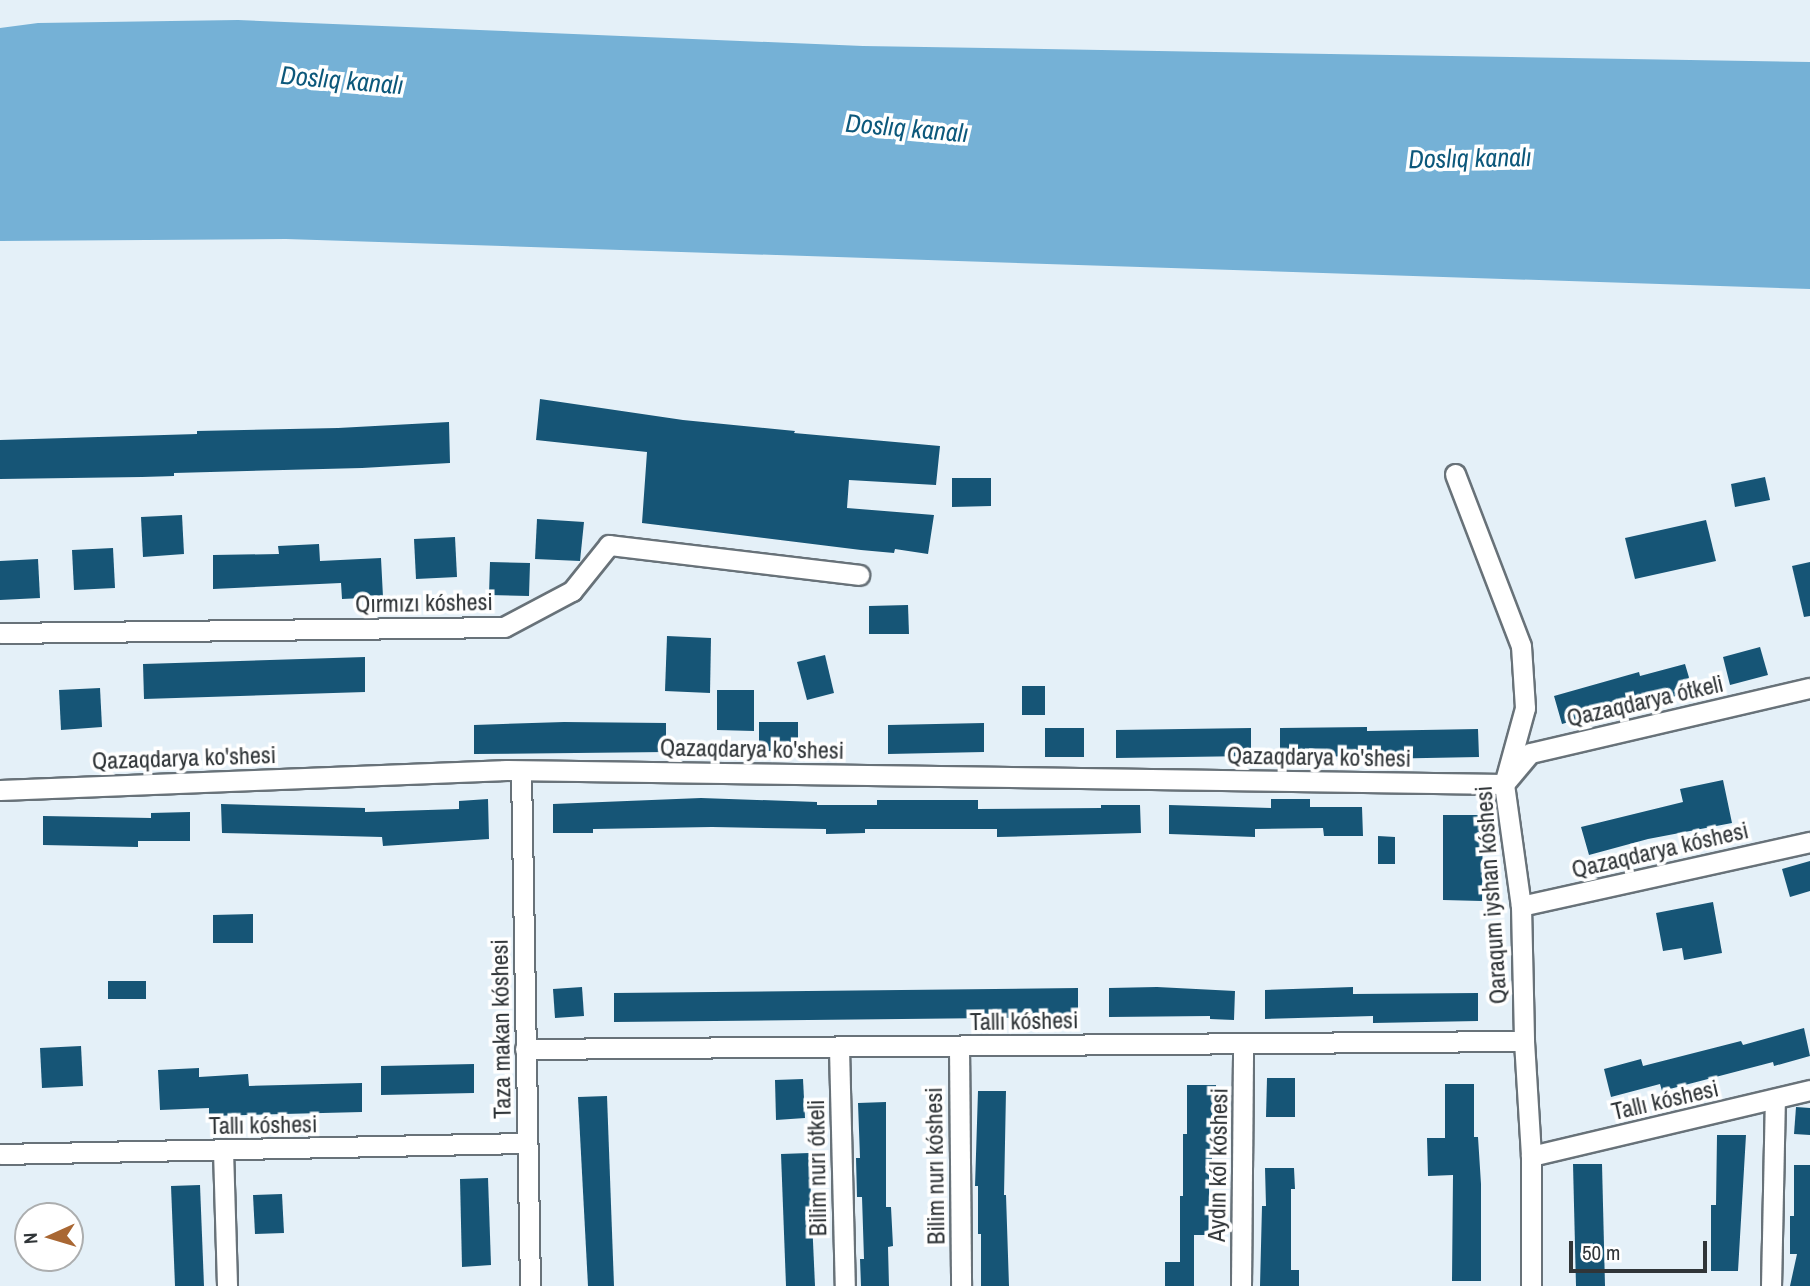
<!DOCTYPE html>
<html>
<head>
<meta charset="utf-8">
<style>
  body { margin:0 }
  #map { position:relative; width:1810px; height:1286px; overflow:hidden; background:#e4f0f8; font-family:"Archivo Narrow",sans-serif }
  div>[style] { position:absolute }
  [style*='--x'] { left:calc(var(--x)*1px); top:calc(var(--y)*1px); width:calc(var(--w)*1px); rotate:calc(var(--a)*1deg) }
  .water>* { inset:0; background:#75b1d6 }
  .building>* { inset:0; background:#165576 }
  .roads { filter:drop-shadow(2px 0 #687279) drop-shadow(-2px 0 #687279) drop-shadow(0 2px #687279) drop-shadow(0 -2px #687279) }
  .street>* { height:19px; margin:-9.5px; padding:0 9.5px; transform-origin:9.5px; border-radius:9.5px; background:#fff }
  span { translate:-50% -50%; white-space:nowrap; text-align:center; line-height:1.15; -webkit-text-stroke:7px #fff; paint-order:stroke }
  .street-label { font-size:24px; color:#303538 }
  .water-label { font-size:26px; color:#0c587b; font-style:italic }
  .north { position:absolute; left:14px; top:1202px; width:70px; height:70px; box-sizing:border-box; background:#fff; border:2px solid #acaeaf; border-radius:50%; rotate:266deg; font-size:19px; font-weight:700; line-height:28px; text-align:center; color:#303538 }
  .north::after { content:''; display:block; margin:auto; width:24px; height:32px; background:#a96733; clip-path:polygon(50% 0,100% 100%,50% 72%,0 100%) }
  .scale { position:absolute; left:1569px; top:1241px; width:138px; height:32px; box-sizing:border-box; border:4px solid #303538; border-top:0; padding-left:9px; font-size:21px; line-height:24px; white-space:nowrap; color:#303538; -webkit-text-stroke:5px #fff; paint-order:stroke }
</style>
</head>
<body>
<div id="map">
  <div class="water">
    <i style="clip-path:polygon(238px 20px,863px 46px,1810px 62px,1810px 289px,286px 239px,0 241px,0 28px,38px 23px)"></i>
  </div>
  <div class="building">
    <i style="clip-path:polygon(540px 399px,683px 420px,795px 431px,794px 433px,940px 446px,936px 485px,849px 480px,847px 508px,934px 515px,928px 554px,895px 549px,894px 553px,861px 550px,642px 523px,647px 452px,536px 440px)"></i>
    <i style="clip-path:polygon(449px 422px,450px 463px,362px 468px,174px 473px,174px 476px,142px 477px,0 479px,0 440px,197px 434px,197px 431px,338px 428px)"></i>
    <i style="clip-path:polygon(1765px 477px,1770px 500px,1735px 507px,1731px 484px)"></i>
    <i style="clip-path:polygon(952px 478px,991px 478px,991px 506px,952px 507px)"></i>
    <i style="clip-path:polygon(182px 515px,184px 554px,143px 557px,141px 517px)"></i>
    <i style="clip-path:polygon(537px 519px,584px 522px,580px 561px,535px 559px)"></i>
    <i style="clip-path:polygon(1706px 520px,1716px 561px,1635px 579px,1625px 538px)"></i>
    <i style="clip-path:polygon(455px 537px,457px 577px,416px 579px,414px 539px)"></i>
    <i style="clip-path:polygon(319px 544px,320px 561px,381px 558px,383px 597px,342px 599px,341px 583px,213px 589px,213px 555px,279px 554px,278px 546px)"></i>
    <i style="clip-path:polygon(113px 548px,115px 588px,74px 590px,72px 550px)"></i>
    <i style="clip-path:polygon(38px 559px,40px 598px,0 600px,0 561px)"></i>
    <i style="clip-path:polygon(490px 562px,530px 563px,529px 596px,489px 595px)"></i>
    <i style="clip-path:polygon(1810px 562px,1810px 616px,1804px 617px,1792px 566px)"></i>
    <i style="clip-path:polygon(908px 605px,909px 634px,869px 634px,869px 606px)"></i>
    <i style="clip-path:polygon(667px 636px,711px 638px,710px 693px,665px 691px)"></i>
    <i style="clip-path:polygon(1760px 647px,1768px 675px,1730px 685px,1723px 657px)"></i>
    <i style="clip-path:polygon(825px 655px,834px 693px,807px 700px,797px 662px)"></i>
    <i style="clip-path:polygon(365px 657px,365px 692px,144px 699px,143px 664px)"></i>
    <i style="clip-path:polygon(1685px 664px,1693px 691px,1655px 702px,1654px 697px,1562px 724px,1554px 696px,1639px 672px,1640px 676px)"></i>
    <i style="clip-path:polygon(1022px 686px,1045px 686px,1045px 715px,1022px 715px)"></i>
    <i style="clip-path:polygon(100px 688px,102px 727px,61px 730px,59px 690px)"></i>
    <i style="clip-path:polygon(717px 690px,754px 690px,754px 731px,717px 730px)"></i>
    <i style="clip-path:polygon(564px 722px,666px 723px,666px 752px,474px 754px,474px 725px)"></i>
    <i style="clip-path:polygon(759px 722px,798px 722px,798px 751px,759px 751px)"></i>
    <i style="clip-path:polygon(984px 723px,984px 752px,888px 754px,888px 725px)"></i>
    <i style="clip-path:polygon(1367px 727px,1367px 731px,1478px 729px,1479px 757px,1374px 759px,1374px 756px,1280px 757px,1280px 728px)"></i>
    <i style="clip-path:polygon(1045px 728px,1084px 728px,1084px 757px,1045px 757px)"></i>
    <i style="clip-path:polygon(1251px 728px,1251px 756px,1116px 758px,1116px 730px)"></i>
    <i style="clip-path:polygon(1723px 780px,1732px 823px,1648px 839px,1589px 855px,1581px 827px,1683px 802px,1680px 789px)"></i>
    <i style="clip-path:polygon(701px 798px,817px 802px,817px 805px,877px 805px,877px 800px,978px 800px,978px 809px,1101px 808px,1101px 805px,1140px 805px,1141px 833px,997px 837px,997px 829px,865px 829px,865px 833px,826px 834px,826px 829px,712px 827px,593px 829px,593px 833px,553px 833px,553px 804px)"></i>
    <i style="clip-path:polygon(488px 799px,489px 839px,383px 846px,382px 837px,222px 833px,221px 804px,365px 808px,365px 812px,459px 809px,459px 801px)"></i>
    <i style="clip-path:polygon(1271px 799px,1310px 799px,1310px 807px,1362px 807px,1363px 836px,1324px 836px,1323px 828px,1255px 829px,1255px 837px,1169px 834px,1169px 805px,1271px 808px)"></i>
    <i style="clip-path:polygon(190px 812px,190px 841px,138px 841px,138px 847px,43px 845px,43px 816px,151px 818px,151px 813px)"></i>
    <i style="clip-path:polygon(1443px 815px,1483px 815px,1482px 901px,1443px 900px)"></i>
    <i style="clip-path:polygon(1378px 836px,1395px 837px,1395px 864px,1378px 864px)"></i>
    <i style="clip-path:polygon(1810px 861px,1810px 891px,1790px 897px,1782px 869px)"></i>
    <i style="clip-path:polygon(1713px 902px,1722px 953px,1684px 960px,1682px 948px,1663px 951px,1656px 913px)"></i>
    <i style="clip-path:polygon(253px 914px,253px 943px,213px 943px,213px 915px)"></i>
    <i style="clip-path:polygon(108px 981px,146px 981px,146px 999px,108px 999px)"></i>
    <i style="clip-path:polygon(582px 987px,584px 1016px,555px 1018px,553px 989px)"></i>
    <i style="clip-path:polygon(1157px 987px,1235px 991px,1234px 1020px,1210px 1019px,1210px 1016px,1109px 1017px,1109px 988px)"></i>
    <i style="clip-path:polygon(1353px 987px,1353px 994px,1478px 993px,1478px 1021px,1373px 1023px,1373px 1016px,1265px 1019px,1265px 990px)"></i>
    <i style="clip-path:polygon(1078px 988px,1078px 1017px,614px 1022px,614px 993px)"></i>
    <i style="clip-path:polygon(1804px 1028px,1810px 1056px,1774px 1066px,1773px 1062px,1662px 1091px,1660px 1084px,1611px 1097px,1604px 1069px,1641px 1059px,1643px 1066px,1741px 1041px,1743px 1045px)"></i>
    <i style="clip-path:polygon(81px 1046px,83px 1086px,42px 1088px,40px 1048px)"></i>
    <i style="clip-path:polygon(474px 1064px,474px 1093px,381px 1095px,381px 1066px)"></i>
    <i style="clip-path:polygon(199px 1068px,199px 1077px,248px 1074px,249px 1086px,362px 1083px,362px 1112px,209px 1116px,209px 1108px,160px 1110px,158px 1070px)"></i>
    <i style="clip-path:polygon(1267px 1078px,1295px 1078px,1295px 1117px,1266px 1117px)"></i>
    <i style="clip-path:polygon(803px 1079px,805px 1118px,776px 1120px,775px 1080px)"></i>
    <i style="clip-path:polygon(1445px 1084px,1474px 1084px,1474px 1137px,1478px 1137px,1481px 1184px,1481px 1281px,1452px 1281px,1453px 1175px,1428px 1176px,1427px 1138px,1445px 1138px)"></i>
    <i style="clip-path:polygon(1187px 1085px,1216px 1085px,1216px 1125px,1212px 1125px,1212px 1173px,1209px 1173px,1209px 1235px,1194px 1235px,1194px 1286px,1165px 1286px,1165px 1262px,1180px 1262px,1180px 1196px,1183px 1196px,1183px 1134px,1187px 1134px)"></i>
    <i style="clip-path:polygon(978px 1091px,1006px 1091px,1004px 1195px,1006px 1195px,1009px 1286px,981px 1286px,981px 1234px,978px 1234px,978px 1186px,975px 1186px)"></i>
    <i style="clip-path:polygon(607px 1096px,614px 1286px,588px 1286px,578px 1097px)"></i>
    <i style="clip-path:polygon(886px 1102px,886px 1207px,891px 1207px,893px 1246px,888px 1247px,889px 1286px,861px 1286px,860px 1259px,864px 1259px,862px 1197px,857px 1197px,856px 1158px,860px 1158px,858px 1103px)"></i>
    <i style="clip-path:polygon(1796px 1107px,1810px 1108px,1810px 1135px,1794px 1134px)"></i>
    <i style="clip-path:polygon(1717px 1135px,1746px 1135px,1738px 1271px,1711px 1271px,1711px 1205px,1716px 1205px)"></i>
    <i style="clip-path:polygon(809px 1153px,815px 1286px,786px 1286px,781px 1154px)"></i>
    <i style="clip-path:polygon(1573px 1164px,1602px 1164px,1605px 1286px,1576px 1286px)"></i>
    <i style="clip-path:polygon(1794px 1165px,1810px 1165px,1810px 1286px,1790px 1286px,1797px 1254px,1790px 1254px,1790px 1216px,1794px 1216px)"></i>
    <i style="clip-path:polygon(1265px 1168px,1294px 1168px,1295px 1189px,1291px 1189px,1291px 1270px,1299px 1270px,1299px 1286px,1260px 1286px,1262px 1206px,1266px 1206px)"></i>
    <i style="clip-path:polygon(488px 1178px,491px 1265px,462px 1267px,460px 1179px)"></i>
    <i style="clip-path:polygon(200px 1185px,204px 1286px,175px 1286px,171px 1186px)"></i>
    <i style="clip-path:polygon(282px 1194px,284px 1233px,255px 1234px,253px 1195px)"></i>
  </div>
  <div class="roads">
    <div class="street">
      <i style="--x:1455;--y:474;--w:184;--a:69"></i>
      <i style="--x:1521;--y:646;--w:62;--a:86.3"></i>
      <i style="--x:1525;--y:708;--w:79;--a:105.4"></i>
      <i style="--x:1504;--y:784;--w:123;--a:82.1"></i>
      <i style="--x:1521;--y:906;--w:135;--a:88.7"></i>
      <i style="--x:1524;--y:1041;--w:115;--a:86.5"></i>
      <i style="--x:1531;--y:1156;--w:130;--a:90"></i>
      <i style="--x:0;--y:633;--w:504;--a:-0.68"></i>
      <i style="--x:504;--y:627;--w:77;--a:-27.9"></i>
      <i style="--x:572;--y:591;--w:59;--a:-51.2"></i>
      <i style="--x:609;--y:545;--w:252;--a:6.8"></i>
      <i style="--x:521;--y:771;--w:515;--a:89"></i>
      <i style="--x:0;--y:790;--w:507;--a:-2.26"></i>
      <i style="--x:507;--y:770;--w:997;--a:0.8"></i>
      <i style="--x:1504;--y:784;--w:40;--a:-50"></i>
      <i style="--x:1530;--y:753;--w:287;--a:-13.1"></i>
      <i style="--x:1521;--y:906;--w:296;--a:-12.5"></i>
      <i style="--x:959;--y:1047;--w:239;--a:89.5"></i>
      <i style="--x:839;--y:1048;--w:238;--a:88.6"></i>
      <i style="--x:525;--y:1049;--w:999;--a:-0.46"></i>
      <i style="--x:223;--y:1150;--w:136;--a:88.3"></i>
      <i style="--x:0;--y:1154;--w:527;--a:-1.2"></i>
      <i style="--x:1531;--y:1156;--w:287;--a:-13.3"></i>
      <i style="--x:1241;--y:1286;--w:242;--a:-89.5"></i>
      <i style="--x:1771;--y:1286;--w:187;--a:-88.8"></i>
    </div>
  </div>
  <div class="street-label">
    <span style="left:424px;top:603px;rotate:-1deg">Qırmızı kóshesi</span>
    <span style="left:1645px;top:701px;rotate:-13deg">Qazaqdarya ótkeli</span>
    <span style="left:752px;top:749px;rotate:1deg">Qazaqdarya ko'shesi</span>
    <span style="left:1319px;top:757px;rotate:1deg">Qazaqdarya ko'shesi</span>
    <span style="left:184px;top:758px;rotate:-2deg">Qazaqdarya ko'shesi</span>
    <span style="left:1660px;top:850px;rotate:-13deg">Qazaqdarya kóshesi</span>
    <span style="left:1491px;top:895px;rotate:-94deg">Qaraqum iyshan kóshesi</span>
    <span style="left:1024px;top:1021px;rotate:-1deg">Tallı kóshesi</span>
    <span style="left:501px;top:1029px;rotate:-91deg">Taza makan kóshesi</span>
    <span style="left:1665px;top:1100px;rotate:-13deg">Tallı kóshesi</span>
    <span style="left:263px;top:1125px;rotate:-1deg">Tallı kóshesi</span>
    <span style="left:1218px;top:1165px;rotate:-89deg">Aydın kól kóshesi</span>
    <span style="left:935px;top:1166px;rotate:-91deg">Bilim nurı kóshesi</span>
    <span style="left:817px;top:1168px;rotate:-91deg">Bilim nurı ótkeli</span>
  </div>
  <div class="water-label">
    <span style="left:342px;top:80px;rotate:5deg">Doslıq kanalı</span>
    <span style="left:907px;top:128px;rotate:5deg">Doslıq kanalı</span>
    <span style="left:1470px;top:158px;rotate:-1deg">Doslıq kanalı</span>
  </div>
  <div class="north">N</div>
  <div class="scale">50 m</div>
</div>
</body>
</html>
